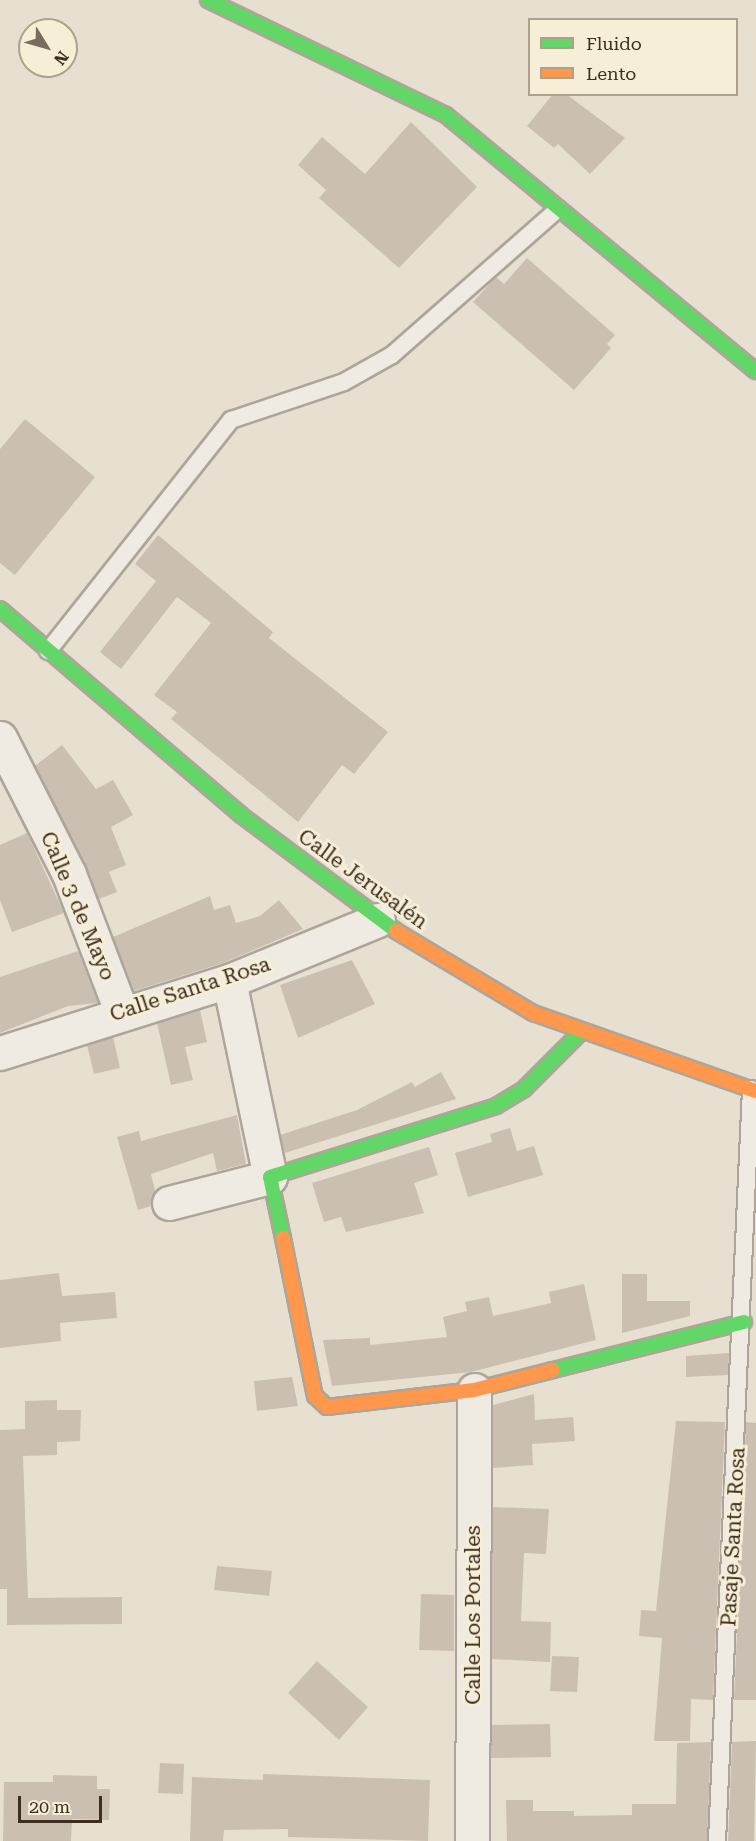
<!DOCTYPE html>
<html>
<head>
<meta charset="utf-8">
<style>
  body { margin:0 }
  #map { position:relative; width:756px; height:1841px; overflow:hidden; background:#e7e0d1; font-family:"Roboto Serif",serif }
  div>[style] { position:absolute }
  [style*='--x'] { left:calc(var(--x)*1px); top:calc(var(--y)*1px); width:calc(var(--w)*1px); rotate:calc(var(--a)*1deg) }
  .building>* { inset:0; background:#cbbfb2 }
  .roads { filter:drop-shadow(2px 0 #ada599) drop-shadow(-2px 0 #ada599) drop-shadow(0 2px #ada599) drop-shadow(0 -2px #ada599) }
  .lane>* { height:16px; margin:-8px; padding:0 8px; transform-origin:8px; border-radius:8px; background:#efebe3 }
  .street>* { height:33px; margin:-16.5px; padding:0 16.5px; transform-origin:16.5px; border-radius:16.5px; background:#efebe3 }
  .fast>* { height:14px; margin:-7px; padding:0 7px; transform-origin:7px; border-radius:7px; background:#63d668 }
  .slow>* { height:14px; margin:-7px; padding:0 7px; transform-origin:7px; border-radius:7px; background:#ff974d }
  span { translate:-50% -50%; white-space:nowrap; text-align:center; line-height:1.15; -webkit-text-stroke:6px #f7eed8; paint-order:stroke }
  .street-label { font-size:21px; color:#3d2e20 }
  .legend { position:absolute; left:528px; top:18px; width:210px; height:78px; box-sizing:border-box; background:#f7eed8; border:2px solid #ada18e; margin:0; padding:8px 10px; list-style:none; font-size:18px; color:#3d2e20 }
  .legend li { display:flex; align-items:center; gap:12px; height:30px }
  .legend b { width:30px; border:2px solid #ada18e }
  .north { position:absolute; left:18px; top:18px; width:60px; height:60px; box-sizing:border-box; background:#f7eed8; border:2px solid #ada18e; border-radius:50%; rotate:127deg; font-size:16px; font-weight:700; line-height:24px; text-align:center; color:#3d2e20 }
  .north::after { content:''; display:block; margin:auto; width:21px; height:27px; background:#786c5e; clip-path:polygon(50% 0,100% 100%,50% 72%,0 100%) }
  .scale { position:absolute; left:18px; top:1796px; width:84px; height:27px; box-sizing:border-box; border:3px solid #3d2e20; border-top:0; padding-left:8px; font-size:18px; line-height:21px; white-space:nowrap; color:#3d2e20; -webkit-text-stroke:4px #f7eed8; paint-order:stroke }
</style>
</head>
<body>
<div id="map">
  <div class="building">
    <i style="clip-path:polygon(553px 94px,566px 94px,625px 138px,590px 174px,558px 144px,554px 148px,527px 126px)"></i>
    <i style="clip-path:polygon(411px 122px,477px 187px,399px 268px,319px 198px,326px 190px,298px 165px,322px 137px,365px 174px)"></i>
    <i style="clip-path:polygon(527px 258px,615px 335px,607px 344px,611px 348px,574px 390px,473px 302px,496px 277px,504px 284px)"></i>
    <i style="clip-path:polygon(25px 419px,95px 477px,15px 575px,0 563px,0 449px)"></i>
    <i style="clip-path:polygon(158px 535px,273px 632px,269px 638px,388px 732px,354px 774px,342px 765px,298px 822px,171px 719px,177px 712px,154px 695px,211px 623px,177px 597px,121px 669px,100px 652px,156px 581px,135px 564px)"></i>
    <i style="clip-path:polygon(62px 745px,96px 789px,113px 780px,133px 815px,111px 827px,126px 865px,109px 872px,117px 892px,99px 899px,35px 766px)"></i>
    <i style="clip-path:polygon(27px 833px,64px 913px,12px 932px,0 900px,0 845px)"></i>
    <i style="clip-path:polygon(210px 896px,214px 910px,230px 905px,236px 923px,260px 916px,279px 900px,303px 929px,223px 963px,134px 991px,113px 937px)"></i>
    <i style="clip-path:polygon(78px 951px,98px 1003px,68px 1006px,0 1033px,0 977px)"></i>
    <i style="clip-path:polygon(352px 960px,375px 1004px,298px 1038px,280px 985px)"></i>
    <i style="clip-path:polygon(200px 1010px,207px 1042px,185px 1047px,193px 1080px,171px 1085px,157px 1023px)"></i>
    <i style="clip-path:polygon(113px 1037px,120px 1068px,94px 1074px,87px 1045px)"></i>
    <i style="clip-path:polygon(441px 1072px,456px 1099px,285px 1153px,280px 1135px,357px 1110px,412px 1082px,415px 1087px)"></i>
    <i style="clip-path:polygon(237px 1115px,246px 1164px,217px 1171px,213px 1153px,151px 1174px,155px 1191px,151px 1206px,138px 1210px,117px 1137px,139px 1131px,141px 1141px)"></i>
    <i style="clip-path:polygon(510px 1128px,517px 1151px,534px 1146px,543px 1175px,468px 1197px,455px 1153px,492px 1142px,490px 1134px)"></i>
    <i style="clip-path:polygon(429px 1147px,438px 1175px,414px 1183px,424px 1213px,346px 1232px,341px 1217px,324px 1222px,312px 1183px)"></i>
    <i style="clip-path:polygon(59px 1273px,62px 1296px,115px 1292px,117px 1318px,60px 1323px,61px 1341px,0 1348px,0 1280px)"></i>
    <i style="clip-path:polygon(622px 1274px,647px 1274px,647px 1301px,690px 1301px,690px 1316px,622px 1333px)"></i>
    <i style="clip-path:polygon(584px 1284px,596px 1340px,471px 1372px,332px 1386px,323px 1340px,370px 1338px,370px 1345px,447px 1337px,443px 1317px,467px 1311px,465px 1302px,489px 1297px,493px 1316px,551px 1303px,549px 1292px)"></i>
    <i style="clip-path:polygon(729px 1353px,728px 1375px,686px 1377px,686px 1356px)"></i>
    <i style="clip-path:polygon(292px 1377px,298px 1406px,257px 1411px,254px 1381px)"></i>
    <i style="clip-path:polygon(534px 1394px,535px 1420px,573px 1417px,575px 1441px,532px 1444px,533px 1465px,492px 1468px,493px 1405px)"></i>
    <i style="clip-path:polygon(57px 1400px,57px 1410px,81px 1410px,80px 1441px,57px 1442px,57px 1455px,23px 1456px,28px 1598px,122px 1597px,122px 1624px,7px 1625px,7px 1589px,0 1589px,0 1430px,25px 1429px,25px 1401px)"></i>
    <i style="clip-path:polygon(676px 1421px,725px 1422px,713px 1700px,691px 1699px,690px 1741px,654px 1741px,662px 1638px,639px 1636px,641px 1610px,656px 1611px)"></i>
    <i style="clip-path:polygon(746px 1422px,756px 1423px,756px 1700px,734px 1700px)"></i>
    <i style="clip-path:polygon(492px 1507px,549px 1509px,546px 1554px,524px 1553px,521px 1621px,551px 1622px,550px 1662px,492px 1659px)"></i>
    <i style="clip-path:polygon(217px 1566px,272px 1571px,269px 1596px,214px 1590px)"></i>
    <i style="clip-path:polygon(421px 1594px,454px 1595px,454px 1651px,419px 1650px)"></i>
    <i style="clip-path:polygon(552px 1656px,579px 1657px,577px 1692px,550px 1691px)"></i>
    <i style="clip-path:polygon(317px 1661px,368px 1707px,339px 1740px,288px 1693px)"></i>
    <i style="clip-path:polygon(550px 1724px,551px 1757px,491px 1758px,491px 1725px)"></i>
    <i style="clip-path:polygon(756px 1741px,754px 1841px,728px 1841px,732px 1742px)"></i>
    <i style="clip-path:polygon(711px 1742px,707px 1841px,507px 1841px,506px 1800px,533px 1800px,533px 1811px,574px 1811px,574px 1816px,632px 1815px,632px 1804px,676px 1804px,677px 1743px)"></i>
    <i style="clip-path:polygon(160px 1763px,184px 1764px,183px 1794px,158px 1793px)"></i>
    <i style="clip-path:polygon(263px 1774px,430px 1780px,428px 1841px,288px 1837px,288px 1829px,224px 1830px,223px 1841px,190px 1841px,192px 1777px,263px 1780px)"></i>
    <i style="clip-path:polygon(53px 1775px,97px 1776px,97px 1789px,110px 1789px,109px 1820px,72px 1819px,71px 1841px,3px 1841px,4px 1782px,53px 1782px)"></i>
  </div>
  <div class="roads">
    <div class="lane">
      <i style="--x:48;--y:651;--w:295;--a:-51.6"></i>
      <i style="--x:231;--y:420;--w:119;--a:-18.6"></i>
      <i style="--x:344;--y:382;--w:55;--a:-29.4"></i>
      <i style="--x:392;--y:355;--w:221;--a:-41.3"></i>
      <i style="--x:717;--y:1841;--w:753;--a:-87.41"></i>
    </div>
    <div class="street">
      <i style="--x:0;--y:738;--w:153;--a:63.1"></i>
      <i style="--x:69;--y:874;--w:147;--a:69.2"></i>
      <i style="--x:0;--y:1053;--w:240;--a:-17.5"></i>
      <i style="--x:229;--y:981;--w:161;--a:-22.3"></i>
      <i style="--x:169;--y:1203;--w:104;--a:-14.4"></i>
      <i style="--x:270;--y:1177;--w:200;--a:-101.8"></i>
      <i style="--x:472;--y:1841;--w:451;--a:-89.7"></i>
    </div>
    <div class="fast">
      <i style="--x:208;--y:0;--w:264;--a:25.8"></i>
      <i style="--x:446;--y:115;--w:402;--a:39.6"></i>
      <i style="--x:0;--y:609;--w:317;--a:40.5"></i>
      <i style="--x:241;--y:815;--w:194;--a:36.8"></i>
      <i style="--x:283;--y:1238;--w:62;--a:-102"></i>
      <i style="--x:270;--y:1177;--w:237;--a:-17.4"></i>
      <i style="--x:496;--y:1106;--w:33;--a:-31"></i>
      <i style="--x:524;--y:1089;--w:81;--a:-45"></i>
      <i style="--x:553;--y:1370;--w:197;--a:-14.1"></i>
    </div>
    <div class="slow">
      <i style="--x:396;--y:931;--w:160;--a:30.9"></i>
      <i style="--x:533;--y:1013;--w:236;--a:19.3"></i>
      <i style="--x:283;--y:1238;--w:161;--a:78.6"></i>
      <i style="--x:315;--y:1396;--w:16;--a:43"></i>
      <i style="--x:327;--y:1407;--w:148;--a:-6.6"></i>
      <i style="--x:474;--y:1390;--w:81;--a:-14.2"></i>
    </div>
  </div>
  <div class="street-label">
    <span style="left:363px;top:879px;rotate:36deg">Calle Jerusalén</span>
    <span style="left:78px;top:906px;rotate:67deg">Calle 3 de Mayo</span>
    <span style="left:190px;top:989px;rotate:-18deg">Calle Santa Rosa</span>
    <span style="left:733px;top:1537px;rotate:-87deg">Pasaje Santa Rosa</span>
    <span style="left:473px;top:1615px;rotate:-90deg">Calle Los Portales</span>
  </div>
  <ul class="legend">
  <li><b style="height:8px;background:#63d668"></b>Fluido</li>
  <li><b style="height:8px;background:#ff974d"></b>Lento</li>
  </ul>
  <div class="north">N</div>
  <div class="scale">20 m</div>
</div>
</body>
</html>
